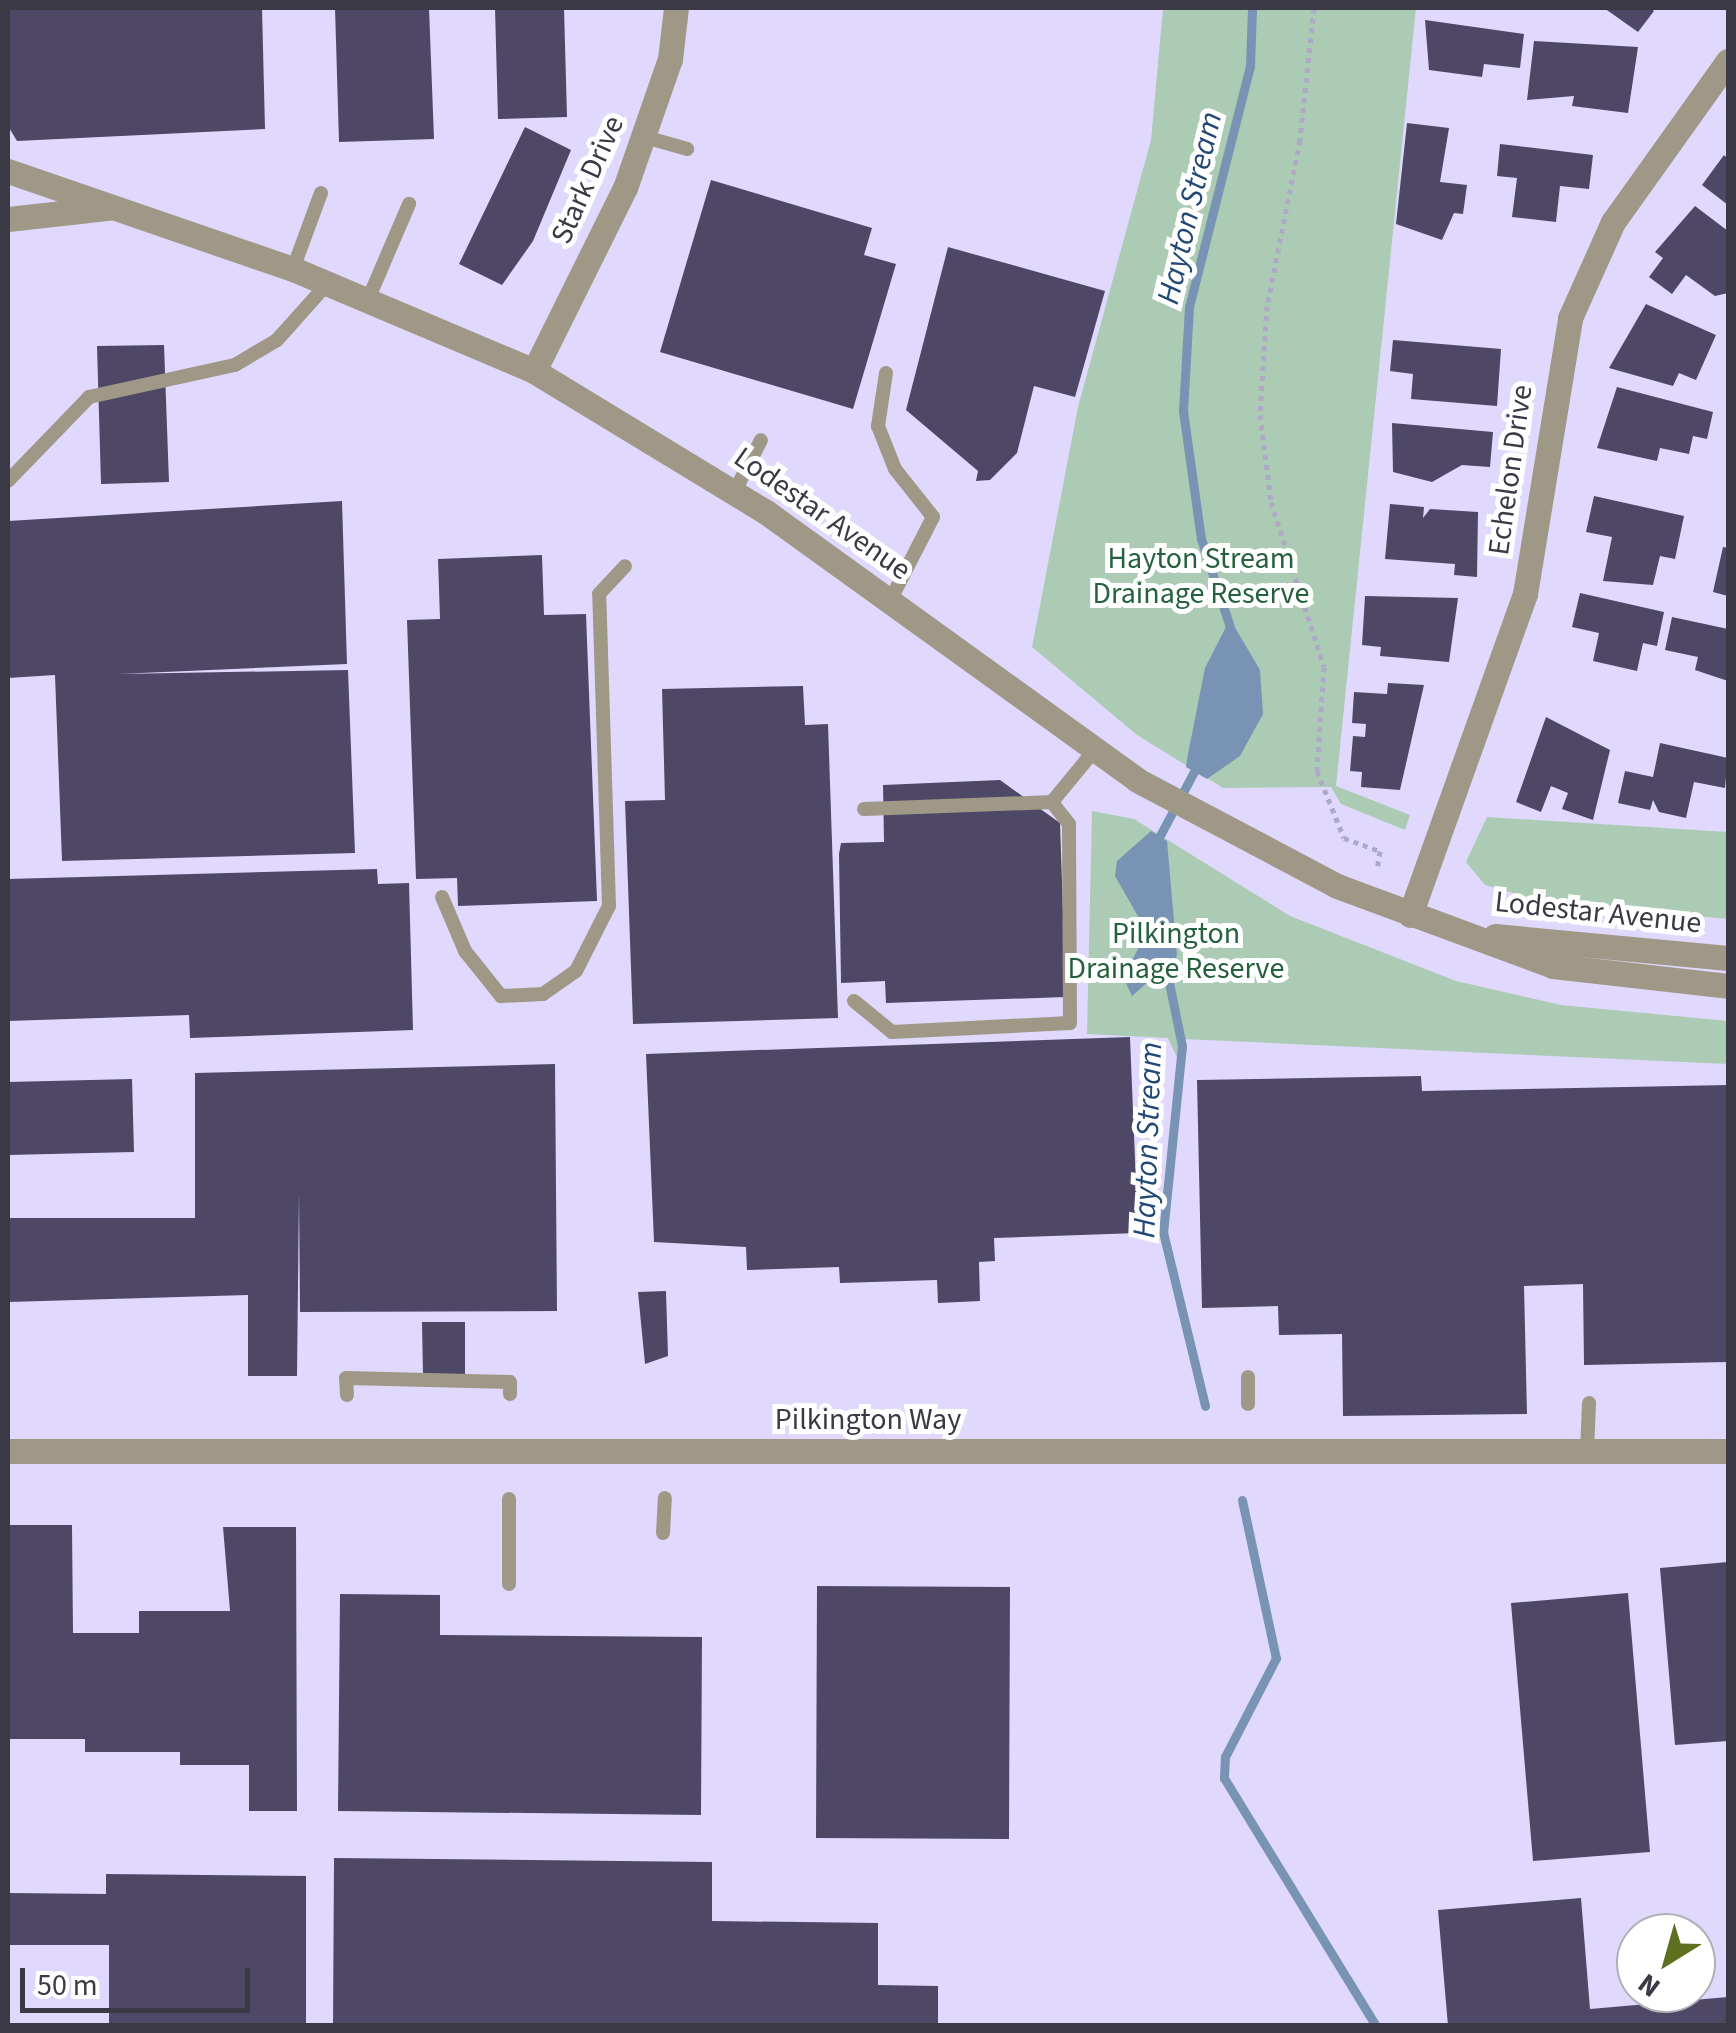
<!DOCTYPE html>
<html>
<head>
<meta charset="utf-8">
<style>
  body { margin:0 }
  #map { position:relative; width:1736px; height:2033px; overflow:hidden; background:#e0d9fd; font-family:"Source Sans 3",sans-serif }
  div>[style] { position:absolute }
  [style*='--x'] { left:calc(var(--x)*1px); top:calc(var(--y)*1px); width:calc(var(--w)*1px); rotate:calc(var(--a)*1deg) }
  .green>* { inset:0; background:#abcbb4 }
  .water>* { inset:0; background:#7993b4 }
  .stream>* { height:9px; margin:-4.5px; padding:0 4.5px; transform-origin:4.5px; border-radius:4.5px; background:#7993b4 }
  .building>* { inset:0; background:#4e4866 }
  .path>* { height:5px; margin-top:-2.5px; transform-origin:0; background:repeating-linear-gradient(90deg,#aea9c6 0 5px,transparent 0 10px) }
  .service>* { height:14px; margin:-7px; padding:0 7px; transform-origin:7px; border-radius:7px; background:#a09887 }
  .minor>* { height:25px; margin:-12.5px; padding:0 12.5px; transform-origin:12.5px; border-radius:12.5px; background:#a09887 }
  span { translate:-50% -50%; white-space:nowrap; text-align:center; line-height:1.15; -webkit-text-stroke:10px #fff; paint-order:stroke }
  .street-label { font-size:30px; color:#3c3947 }
  .park-label { font-size:30px; color:#25613d }
  .water-label { font-size:32px; color:#224875; font-style:italic }
  .frame { position:absolute; inset:0; border:10px solid #3c3947; pointer-events:none }
  .north { position:absolute; left:1616px; top:1913px; width:100px; height:100px; box-sizing:border-box; background:#fff; border:2px solid #b1b0b5; border-radius:50%; rotate:217deg; font-size:28px; font-weight:700; line-height:40px; text-align:center; color:#3c3947 }
  .north::after { content:''; display:block; margin:auto; width:35px; height:45px; background:#5c701f; clip-path:polygon(50% 0,100% 100%,50% 72%,0 100%) }
  .scale { position:absolute; left:20px; top:1968px; width:230px; height:45px; box-sizing:border-box; border:5px solid #3c3947; border-top:0; padding-left:12px; font-size:30px; line-height:35px; white-space:nowrap; color:#3c3947; -webkit-text-stroke:8px #fff; paint-order:stroke }
</style>
</head>
<body>
<div id="map">
  <div class="green">
    <i style="clip-path:polygon(1163px 8px,1416px 8px,1336px 786px,1410px 815px,1405px 830px,1341px 804px,1331px 787px,1223px 788px,1137px 735px,1032px 647px,1078px 407px,1151px 140px)"></i>
    <i style="clip-path:polygon(1092px 811px,1134px 819px,1290px 916px,1456px 981px,1561px 1005px,1728px 1021px,1728px 1064px,1183px 1039px,1179px 1062px,1168px 1038px,1087px 1034px)"></i>
    <i style="clip-path:polygon(1487px 817px,1728px 832px,1728px 919px,1545px 902px,1485px 885px,1466px 862px)"></i>
  </div>
  <div class="water">
    <i style="clip-path:polygon(1230px 619px,1260px 670px,1263px 714px,1240px 756px,1207px 779px,1186px 767px,1188px 754px,1205px 668px)"></i>
    <i style="clip-path:polygon(1151px 831px,1167px 841px,1177px 955px,1166px 978px,1160px 971px,1132px 996px,1123px 977px,1147px 932px,1115px 876px,1117px 861px)"></i>
  </div>
  <div class="stream">
    <i style="--x:1230;--y:627;--w:93;--a:-108.2"></i>
    <i style="--x:1201;--y:539;--w:129;--a:-98"></i>
    <i style="--x:1183;--y:411;--w:104;--a:-86.7"></i>
    <i style="--x:1189;--y:307;--w:249;--a:-75.8"></i>
    <i style="--x:1250;--y:66;--w:58;--a:-88"></i>
    <i style="--x:1156;--y:843;--w:89;--a:-62"></i>
    <i style="--x:1166;--y:968;--w:80;--a:78.4"></i>
    <i style="--x:1182;--y:1046;--w:187;--a:95.8"></i>
    <i style="--x:1163;--y:1232;--w:179;--a:76.4"></i>
    <i style="--x:1242;--y:1500;--w:162;--a:77.9"></i>
    <i style="--x:1276;--y:1658;--w:111;--a:117.3"></i>
    <i style="--x:1225;--y:1757;--w:21;--a:93"></i>
    <i style="--x:1224;--y:1778;--w:291;--a:58.5"></i>
  </div>
  <div class="building">
    <i style="clip-path:polygon(8px 8px,262px 8px,265px 129px,17px 141px,8px 126px)"></i>
    <i style="clip-path:polygon(335px 8px,429px 8px,434px 139px,339px 142px)"></i>
    <i style="clip-path:polygon(495px 8px,564px 8px,567px 117px,498px 119px)"></i>
    <i style="clip-path:polygon(1604px 8px,1650px 8px,1654px 11px,1638px 32px)"></i>
    <i style="clip-path:polygon(1425px 20px,1524px 34px,1520px 68px,1484px 64px,1482px 77px,1429px 70px)"></i>
    <i style="clip-path:polygon(1534px 41px,1638px 47px,1628px 113px,1572px 106px,1574px 96px,1527px 100px)"></i>
    <i style="clip-path:polygon(1407px 123px,1449px 128px,1440px 182px,1467px 185px,1463px 214px,1454px 213px,1442px 240px,1396px 224px)"></i>
    <i style="clip-path:polygon(525px 127px,571px 150px,533px 241px,502px 285px,459px 264px)"></i>
    <i style="clip-path:polygon(1500px 144px,1593px 155px,1589px 189px,1560px 186px,1556px 222px,1512px 217px,1517px 178px,1497px 176px)"></i>
    <i style="clip-path:polygon(1724px 155px,1728px 159px,1728px 205px,1702px 185px)"></i>
    <i style="clip-path:polygon(711px 180px,872px 228px,864px 255px,896px 264px,853px 409px,660px 352px)"></i>
    <i style="clip-path:polygon(1695px 206px,1728px 231px,1728px 293px,1715px 296px,1686px 275px,1672px 294px,1649px 277px,1663px 258px,1655px 252px)"></i>
    <i style="clip-path:polygon(948px 247px,1105px 291px,1075px 397px,1034px 386px,1017px 453px,990px 480px,976px 481px,978px 471px,906px 410px)"></i>
    <i style="clip-path:polygon(1646px 304px,1716px 335px,1696px 380px,1679px 373px,1673px 386px,1609px 368px)"></i>
    <i style="clip-path:polygon(1393px 340px,1501px 349px,1497px 406px,1411px 399px,1413px 374px,1390px 371px)"></i>
    <i style="clip-path:polygon(164px 345px,169px 482px,101px 484px,97px 346px)"></i>
    <i style="clip-path:polygon(1617px 387px,1713px 412px,1707px 439px,1693px 436px,1689px 454px,1660px 448px,1657px 461px,1597px 448px)"></i>
    <i style="clip-path:polygon(1392px 423px,1493px 432px,1490px 467px,1462px 465px,1432px 482px,1393px 472px)"></i>
    <i style="clip-path:polygon(1594px 496px,1684px 516px,1675px 559px,1660px 556px,1653px 585px,1603px 581px,1612px 537px,1586px 532px)"></i>
    <i style="clip-path:polygon(342px 501px,347px 664px,118px 674px,348px 670px,355px 853px,62px 861px,55px 675px,8px 678px,8px 521px)"></i>
    <i style="clip-path:polygon(1390px 504px,1424px 507px,1423px 518px,1430px 509px,1478px 512px,1477px 577px,1454px 575px,1455px 564px,1385px 559px)"></i>
    <i style="clip-path:polygon(1723px 547px,1728px 548px,1728px 596px,1713px 592px)"></i>
    <i style="clip-path:polygon(542px 555px,544px 615px,586px 614px,597px 901px,458px 906px,457px 878px,416px 879px,407px 620px,440px 619px,438px 559px)"></i>
    <i style="clip-path:polygon(1580px 593px,1664px 612px,1657px 646px,1643px 643px,1637px 671px,1593px 661px,1599px 633px,1572px 627px)"></i>
    <i style="clip-path:polygon(1365px 596px,1458px 598px,1449px 662px,1380px 656px,1381px 647px,1362px 645px)"></i>
    <i style="clip-path:polygon(1672px 617px,1728px 629px,1728px 681px,1695px 670px,1698px 657px,1665px 650px)"></i>
    <i style="clip-path:polygon(1388px 683px,1424px 685px,1400px 790px,1361px 787px,1362px 772px,1350px 771px,1353px 736px,1365px 737px,1366px 724px,1352px 723px,1354px 692px,1387px 694px)"></i>
    <i style="clip-path:polygon(803px 686px,805px 725px,828px 724px,838px 1018px,633px 1024px,625px 801px,665px 800px,662px 689px)"></i>
    <i style="clip-path:polygon(1546px 717px,1610px 750px,1593px 820px,1562px 809px,1568px 793px,1551px 786px,1541px 812px,1516px 802px)"></i>
    <i style="clip-path:polygon(1660px 743px,1728px 758px,1725px 788px,1694px 782px,1686px 818px,1659px 812px,1653px 800px,1650px 810px,1618px 803px,1625px 771px,1653px 777px)"></i>
    <i style="clip-path:polygon(1000px 780px,1060px 823px,1066px 997px,886px 1003px,885px 981px,841px 983px,839px 854px,841px 843px,884px 842px,883px 785px)"></i>
    <i style="clip-path:polygon(377px 869px,378px 884px,409px 883px,413px 1030px,190px 1038px,189px 1015px,8px 1021px,8px 879px)"></i>
    <i style="clip-path:polygon(1130px 1037px,1138px 1233px,994px 1238px,995px 1261px,979px 1262px,980px 1301px,938px 1303px,937px 1280px,840px 1283px,839px 1267px,747px 1270px,746px 1247px,654px 1242px,646px 1054px)"></i>
    <i style="clip-path:polygon(555px 1064px,557px 1311px,300px 1312px,299px 1193px,297px 1376px,248px 1376px,248px 1295px,8px 1302px,8px 1218px,195px 1218px,195px 1073px)"></i>
    <i style="clip-path:polygon(1421px 1076px,1422px 1091px,1728px 1085px,1728px 1362px,1584px 1365px,1583px 1284px,1524px 1286px,1527px 1414px,1343px 1416px,1342px 1334px,1279px 1335px,1278px 1306px,1202px 1308px,1197px 1080px)"></i>
    <i style="clip-path:polygon(132px 1079px,134px 1152px,8px 1155px,8px 1082px)"></i>
    <i style="clip-path:polygon(666px 1291px,668px 1356px,645px 1364px,638px 1292px)"></i>
    <i style="clip-path:polygon(422px 1322px,465px 1322px,465px 1375px,423px 1375px)"></i>
    <i style="clip-path:polygon(8px 1525px,72px 1525px,73px 1633px,139px 1633px,139px 1611px,230px 1611px,223px 1527px,296px 1527px,297px 1811px,249px 1811px,249px 1765px,180px 1765px,180px 1752px,85px 1752px,85px 1739px,8px 1739px)"></i>
    <i style="clip-path:polygon(1728px 1562px,1728px 1741px,1675px 1745px,1660px 1568px)"></i>
    <i style="clip-path:polygon(817px 1586px,1010px 1587px,1009px 1839px,816px 1838px)"></i>
    <i style="clip-path:polygon(1628px 1593px,1650px 1852px,1533px 1861px,1511px 1603px)"></i>
    <i style="clip-path:polygon(340px 1594px,440px 1595px,440px 1635px,702px 1637px,701px 1815px,338px 1811px)"></i>
    <i style="clip-path:polygon(334px 1858px,712px 1862px,712px 1921px,878px 1923px,878px 1985px,938px 1986px,938px 2026px,333px 2026px)"></i>
    <i style="clip-path:polygon(106px 1874px,306px 1876px,306px 2026px,109px 2026px,109px 1945px,8px 1945px,8px 1893px,106px 1894px)"></i>
    <i style="clip-path:polygon(1581px 1898px,1590px 2009px,1728px 1997px,1728px 2026px,1448px 2026px,1438px 1910px)"></i>
  </div>
  <div class="path">
    <i style="--x:1314;--y:8;--w:133;--a:96.1"></i>
    <i style="--x:1300;--y:140;--w:169;--a:101.2"></i>
    <i style="--x:1267;--y:306;--w:109;--a:93.7"></i>
    <i style="--x:1260;--y:415;--w:88;--a:82.8"></i>
    <i style="--x:1271;--y:502;--w:173;--a:72.2"></i>
    <i style="--x:1324;--y:667;--w:104;--a:93.9"></i>
    <i style="--x:1317;--y:771;--w:72;--a:68.1"></i>
    <i style="--x:1344;--y:838;--w:38;--a:20"></i>
    <i style="--x:1380;--y:851;--w:19;--a:99"></i>
  </div>
  <div class="service">
    <i style="--x:645;--y:137;--w:44;--a:15.9"></i>
    <i style="--x:293;--y:269;--w:81;--a:-69.8"></i>
    <i style="--x:367;--y:302;--w:107;--a:-66.8"></i>
    <i style="--x:886;--y:373;--w:54;--a:98.6"></i>
    <i style="--x:878;--y:426;--w:46;--a:68.4"></i>
    <i style="--x:895;--y:469;--w:61;--a:51.6"></i>
    <i style="--x:933;--y:517;--w:94;--a:117.1"></i>
    <i style="--x:8;--y:481;--w:117;--a:-46"></i>
    <i style="--x:89;--y:397;--w:149;--a:-12.4"></i>
    <i style="--x:235;--y:365;--w:49;--a:-30.8"></i>
    <i style="--x:277;--y:340;--w:75;--a:-48.2"></i>
    <i style="--x:735;--y:491;--w:57;--a:-63"></i>
    <i style="--x:864;--y:809;--w:188;--a:-2.1"></i>
    <i style="--x:1052;--y:802;--w:65;--a:-50.6"></i>
    <i style="--x:442;--y:897;--w:59;--a:66.9"></i>
    <i style="--x:465;--y:951;--w:58;--a:51.3"></i>
    <i style="--x:501;--y:996;--w:42;--a:-2.7"></i>
    <i style="--x:543;--y:994;--w:40;--a:-34.9"></i>
    <i style="--x:576;--y:971;--w:73;--a:-63.1"></i>
    <i style="--x:609;--y:906;--w:312;--a:-91.8"></i>
    <i style="--x:599;--y:594;--w:38;--a:-47"></i>
    <i style="--x:854;--y:1001;--w:49;--a:39.2"></i>
    <i style="--x:892;--y:1032;--w:178;--a:-2.9"></i>
    <i style="--x:1070;--y:1023;--w:199;--a:-90.3"></i>
    <i style="--x:1069;--y:824;--w:28;--a:-128"></i>
    <i style="--x:347;--y:1395;--w:17;--a:-93"></i>
    <i style="--x:346;--y:1378;--w:164;--a:1.4"></i>
    <i style="--x:510;--y:1382;--w:12;--a:90"></i>
    <i style="--x:1248;--y:1404;--w:27;--a:-90"></i>
    <i style="--x:1587;--y:1451;--w:48;--a:-87.6"></i>
    <i style="--x:663;--y:1533;--w:35;--a:-87"></i>
    <i style="--x:509;--y:1584;--w:85;--a:-90"></i>
  </div>
  <div class="minor">
    <i style="--x:8;--y:171;--w:301;--a:19"></i>
    <i style="--x:293;--y:269;--w:262;--a:22.9"></i>
    <i style="--x:534;--y:371;--w:271;--a:31.3"></i>
    <i style="--x:766;--y:512;--w:458;--a:35.8"></i>
    <i style="--x:1137;--y:780;--w:226;--a:27.9"></i>
    <i style="--x:1337;--y:886;--w:230;--a:20.3"></i>
    <i style="--x:1553;--y:966;--w:176;--a:6.5"></i>
    <i style="--x:8;--y:219;--w:101;--a:-6.3"></i>
    <i style="--x:534;--y:371;--w:204;--a:-63.6"></i>
    <i style="--x:625;--y:188;--w:137;--a:-70.8"></i>
    <i style="--x:670;--y:59;--w:51;--a:-83.3"></i>
    <i style="--x:1410;--y:915;--w:341;--a:-70.3"></i>
    <i style="--x:1525;--y:594;--w:280;--a:-80.7"></i>
    <i style="--x:1570;--y:318;--w:105;--a:-65.9"></i>
    <i style="--x:1613;--y:222;--w:198;--a:-54.5"></i>
    <i style="--x:1495;--y:936;--w:234;--a:5.4"></i>
    <i style="--x:8;--y:1451;--w:1720;--a:0"></i>
  </div>
  <div class="street-label">
    <span style="left:588px;top:180px;rotate:-66deg">Stark Drive</span>
    <span style="left:1511px;top:470px;rotate:-82deg">Echelon Drive</span>
    <span style="left:822px;top:514px;rotate:35deg">Lodestar Avenue</span>
    <span style="left:1598px;top:913px;rotate:6deg">Lodestar Avenue</span>
    <span style="left:868px;top:1420px">Pilkington Way</span>
  </div>
  <div class="park-label">
    <span style="left:1201px;top:576px">Hayton Stream<br>Drainage Reserve</span>
    <span style="left:1176px;top:951px">Pilkington<br>Drainage Reserve</span>
  </div>
  <div class="water-label">
    <span style="left:1190px;top:208px;rotate:-77deg">Hayton Stream</span>
    <span style="left:1148px;top:1140px;rotate:-88deg">Hayton Stream</span>
  </div>
  <div class="frame"></div>
  <div class="north">N</div>
  <div class="scale">50 m</div>
</div>
</body>
</html>
